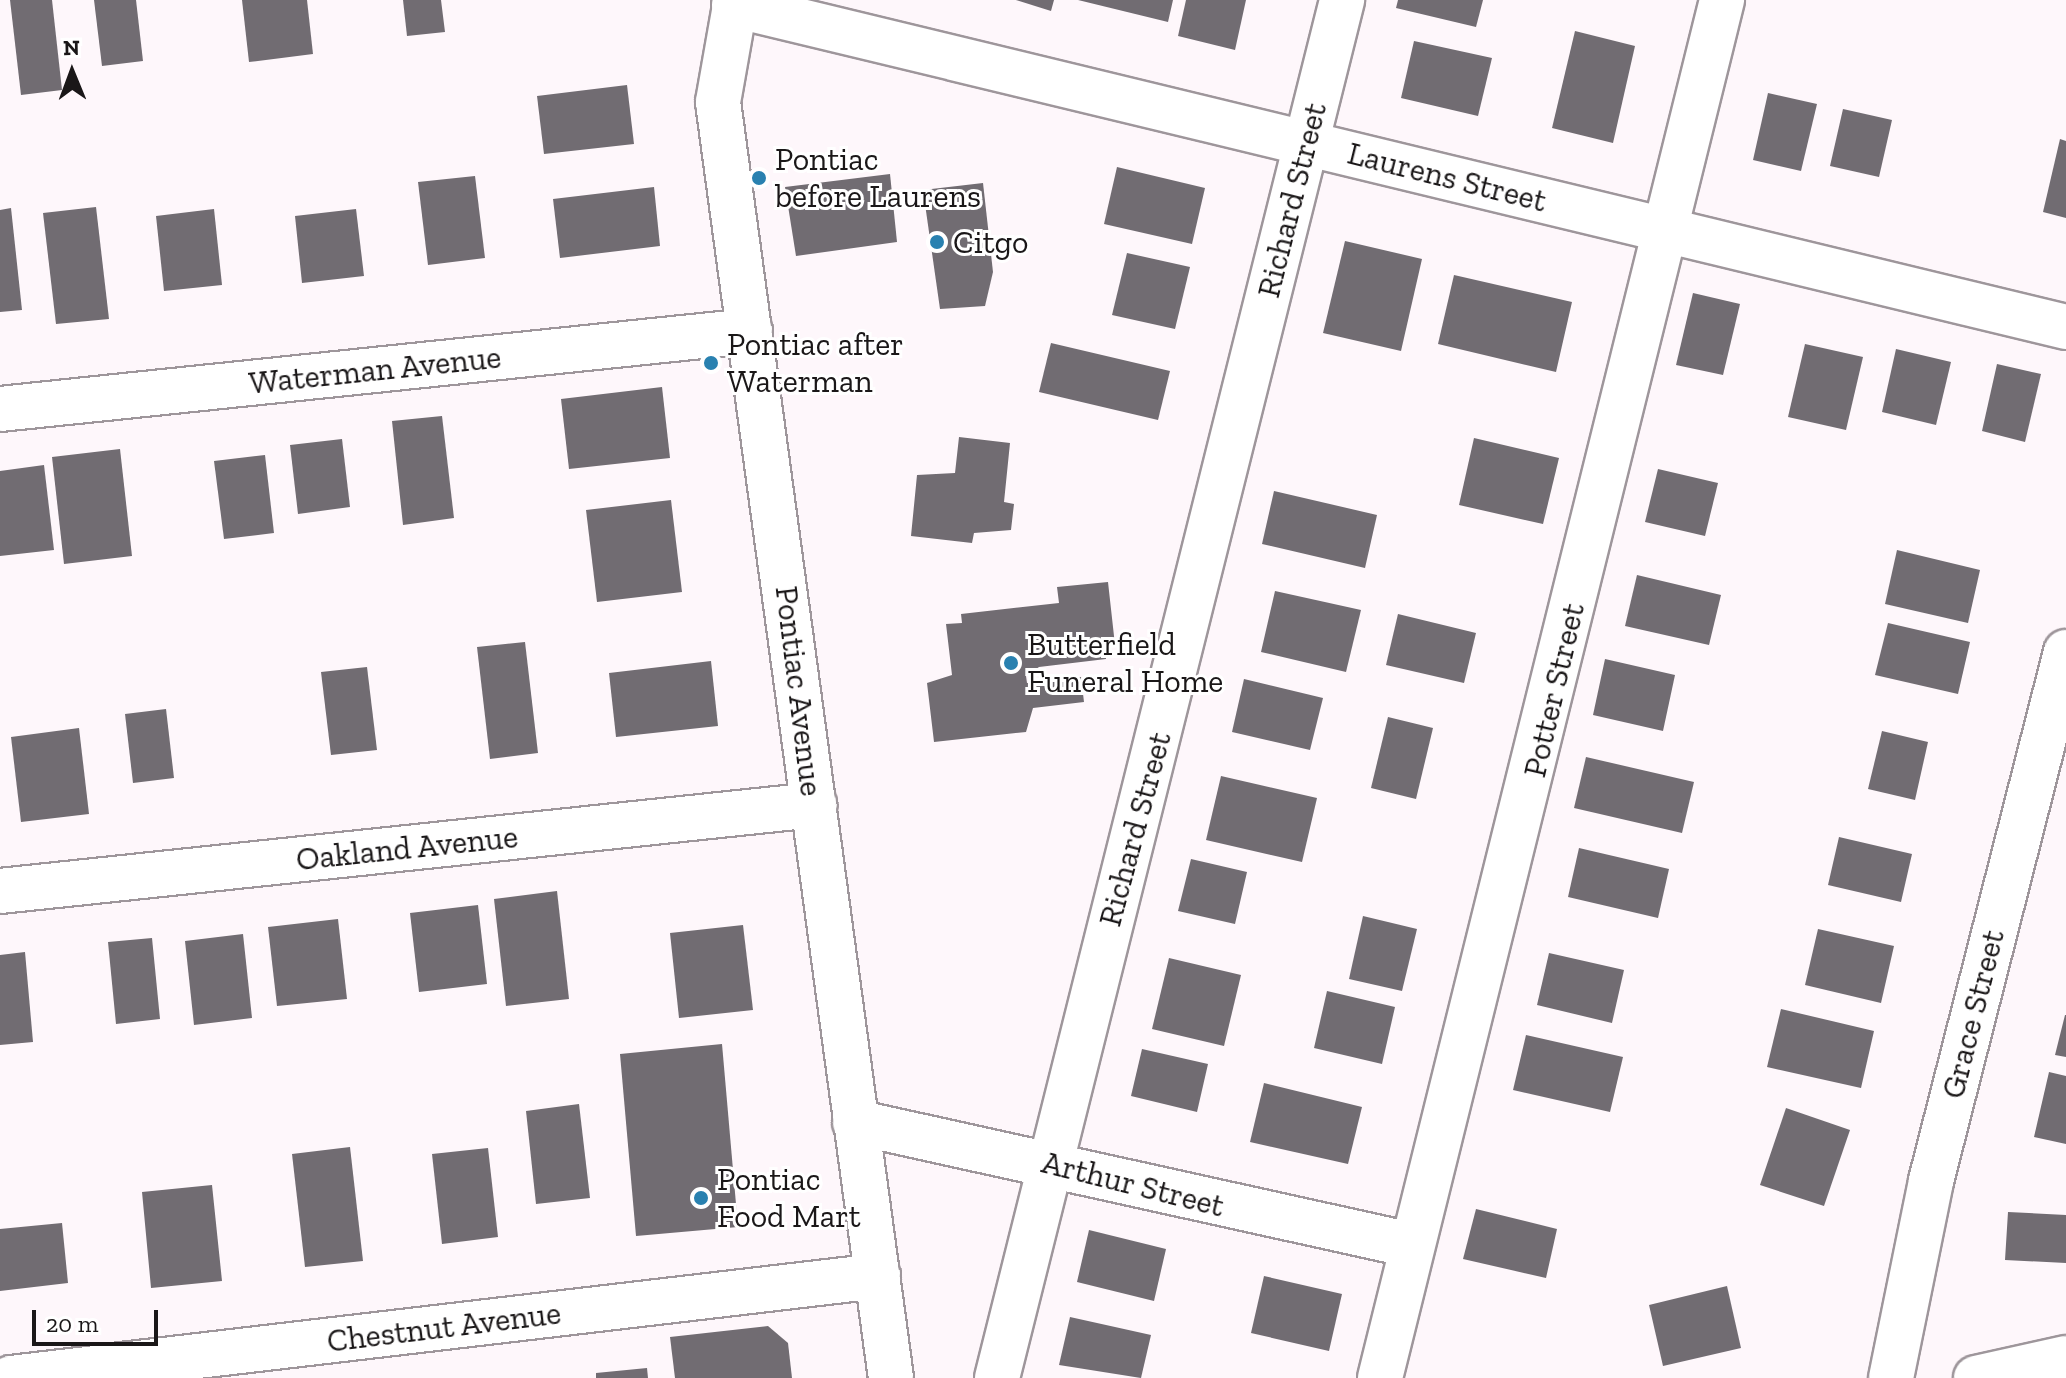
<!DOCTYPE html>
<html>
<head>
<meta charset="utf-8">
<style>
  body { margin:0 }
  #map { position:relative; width:2066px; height:1378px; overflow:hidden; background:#fef7fb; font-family:"Zilla Slab",serif }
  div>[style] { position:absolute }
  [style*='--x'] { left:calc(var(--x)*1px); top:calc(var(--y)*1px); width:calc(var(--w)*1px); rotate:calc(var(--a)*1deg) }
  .building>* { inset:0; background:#716c72 }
  .roads { filter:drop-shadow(2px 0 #9e969b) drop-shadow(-2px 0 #9e969b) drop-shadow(0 2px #9e969b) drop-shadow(0 -2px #9e969b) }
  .minor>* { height:44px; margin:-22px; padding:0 22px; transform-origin:22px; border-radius:22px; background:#fff }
  .major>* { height:44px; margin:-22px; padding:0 22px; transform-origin:22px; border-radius:22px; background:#fff }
  .dots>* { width:22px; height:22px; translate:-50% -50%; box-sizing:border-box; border:4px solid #fff; border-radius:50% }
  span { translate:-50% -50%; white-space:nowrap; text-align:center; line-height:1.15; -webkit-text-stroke:6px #fff; paint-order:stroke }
  .poi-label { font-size:32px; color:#1a1718 }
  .left { translate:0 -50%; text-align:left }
  .street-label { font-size:32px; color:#1a1718 }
  .north { position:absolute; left:32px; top:32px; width:80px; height:80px; -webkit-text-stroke:6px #fff; paint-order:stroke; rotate:359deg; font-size:22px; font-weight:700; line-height:32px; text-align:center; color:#1a1718 }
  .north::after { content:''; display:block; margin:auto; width:28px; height:36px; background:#1a1718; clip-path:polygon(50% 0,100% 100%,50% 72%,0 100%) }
  .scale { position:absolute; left:32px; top:1310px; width:126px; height:36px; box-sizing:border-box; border:4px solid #1a1718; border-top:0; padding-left:10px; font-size:24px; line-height:28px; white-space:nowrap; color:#1a1718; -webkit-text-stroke:6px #fff; paint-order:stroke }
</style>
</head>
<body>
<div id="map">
  <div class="building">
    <i style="clip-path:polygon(10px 0,52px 0,62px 90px,21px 95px)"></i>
    <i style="clip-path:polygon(94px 0,136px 0,143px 61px,102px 66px)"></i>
    <i style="clip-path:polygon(242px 0,307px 0,313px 54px,249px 62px)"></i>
    <i style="clip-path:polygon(403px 0,441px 0,445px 32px,407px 36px)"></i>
    <i style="clip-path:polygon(1016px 0,1054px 0,1051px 11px)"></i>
    <i style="clip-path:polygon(1078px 0,1173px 0,1168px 22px)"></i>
    <i style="clip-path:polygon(1186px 0,1246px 0,1235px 50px,1178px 36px)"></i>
    <i style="clip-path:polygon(1398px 0,1483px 0,1476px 27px,1396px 8px)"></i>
    <i style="clip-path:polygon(1575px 31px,1635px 46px,1613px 143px,1552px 128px)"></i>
    <i style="clip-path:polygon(1414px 41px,1492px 58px,1478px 116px,1401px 98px)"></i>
    <i style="clip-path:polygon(627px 85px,634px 144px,544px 154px,537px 96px)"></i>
    <i style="clip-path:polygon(1768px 93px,1817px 104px,1801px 171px,1753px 160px)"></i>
    <i style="clip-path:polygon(1843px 109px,1892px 120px,1879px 177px,1830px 166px)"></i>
    <i style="clip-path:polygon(2060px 139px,2066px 141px,2066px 218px,2043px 212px)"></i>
    <i style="clip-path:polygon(1117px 167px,1205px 188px,1192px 244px,1104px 224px)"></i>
    <i style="clip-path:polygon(890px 174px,897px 242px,796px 256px,785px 187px)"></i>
    <i style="clip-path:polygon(475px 176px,485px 258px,428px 265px,418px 182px)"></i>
    <i style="clip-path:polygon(983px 183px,993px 272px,985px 306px,940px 309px,923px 190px)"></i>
    <i style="clip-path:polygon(654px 187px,660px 246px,560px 258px,553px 199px)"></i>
    <i style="clip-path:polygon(96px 207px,109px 319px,56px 324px,43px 213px)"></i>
    <i style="clip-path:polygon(11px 208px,22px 310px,0 312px,0 210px)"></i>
    <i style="clip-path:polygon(214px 209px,222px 285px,164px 291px,156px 216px)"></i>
    <i style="clip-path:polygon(356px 209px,364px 276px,302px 283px,295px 216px)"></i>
    <i style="clip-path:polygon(1345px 241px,1422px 259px,1401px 351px,1323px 333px)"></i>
    <i style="clip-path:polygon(1127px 253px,1190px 267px,1175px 329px,1112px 315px)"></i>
    <i style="clip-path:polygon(1454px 275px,1572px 302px,1556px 372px,1438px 344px)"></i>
    <i style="clip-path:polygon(1693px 293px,1740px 304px,1723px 375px,1676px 365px)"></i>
    <i style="clip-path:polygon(1051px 343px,1170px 371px,1158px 420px,1039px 392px)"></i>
    <i style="clip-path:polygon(1805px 344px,1863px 357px,1846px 430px,1788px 417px)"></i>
    <i style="clip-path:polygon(1896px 349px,1951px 362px,1936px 425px,1882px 412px)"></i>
    <i style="clip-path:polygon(1997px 364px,2041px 374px,2025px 442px,1982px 431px)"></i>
    <i style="clip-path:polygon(662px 387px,670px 458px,569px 469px,561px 399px)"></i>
    <i style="clip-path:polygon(442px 416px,454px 518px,403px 525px,392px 421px)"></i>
    <i style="clip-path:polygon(959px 437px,1010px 443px,1004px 502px,1014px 504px,1011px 530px,974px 533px,972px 543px,911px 536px,917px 475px,955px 473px)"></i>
    <i style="clip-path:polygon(1474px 438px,1559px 458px,1543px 524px,1459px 505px)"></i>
    <i style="clip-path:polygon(342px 439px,350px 507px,298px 514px,290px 445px)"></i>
    <i style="clip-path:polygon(120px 449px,132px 556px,64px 564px,52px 457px)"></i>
    <i style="clip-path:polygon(265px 455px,274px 533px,224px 539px,214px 461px)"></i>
    <i style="clip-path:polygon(44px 465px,54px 550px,0 556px,0 471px)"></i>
    <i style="clip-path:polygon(1658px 469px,1718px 483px,1705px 536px,1645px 522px)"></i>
    <i style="clip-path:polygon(1274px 491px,1377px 515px,1365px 568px,1262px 544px)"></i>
    <i style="clip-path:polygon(671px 500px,682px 592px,597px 602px,586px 510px)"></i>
    <i style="clip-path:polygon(1897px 550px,1980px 570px,1968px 623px,1885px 604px)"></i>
    <i style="clip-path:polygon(1637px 575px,1721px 595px,1709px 645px,1625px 626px)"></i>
    <i style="clip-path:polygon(1108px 582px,1115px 645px,1105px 645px,1106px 659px,1039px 667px,1026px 676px,1027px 683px,1081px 677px,1084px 702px,1033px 708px,1026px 732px,934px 742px,927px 683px,952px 675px,946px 624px,962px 623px,961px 614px,1059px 603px,1057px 587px)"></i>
    <i style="clip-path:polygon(1275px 591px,1361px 610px,1346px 672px,1261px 652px)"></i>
    <i style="clip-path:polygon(1398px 614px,1476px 633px,1464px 683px,1386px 665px)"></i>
    <i style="clip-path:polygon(1888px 623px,1970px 642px,1958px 694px,1875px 675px)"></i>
    <i style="clip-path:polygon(525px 642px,538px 753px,490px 759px,477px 647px)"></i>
    <i style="clip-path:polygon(1605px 659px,1675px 675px,1663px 731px,1593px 715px)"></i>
    <i style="clip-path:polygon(711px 661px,718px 726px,616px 737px,609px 673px)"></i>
    <i style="clip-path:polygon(367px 667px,377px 750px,331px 755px,321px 672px)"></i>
    <i style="clip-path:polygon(1244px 679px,1323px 698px,1310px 750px,1232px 732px)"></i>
    <i style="clip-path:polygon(166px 709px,174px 778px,133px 783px,125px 714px)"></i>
    <i style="clip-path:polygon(1388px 717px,1433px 728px,1416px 799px,1371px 788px)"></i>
    <i style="clip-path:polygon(79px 728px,89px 814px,21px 822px,11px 737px)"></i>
    <i style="clip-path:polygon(1882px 731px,1928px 742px,1915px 800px,1868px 789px)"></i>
    <i style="clip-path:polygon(1586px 757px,1694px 782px,1682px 833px,1574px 808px)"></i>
    <i style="clip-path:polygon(1221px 776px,1317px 798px,1302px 862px,1206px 840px)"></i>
    <i style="clip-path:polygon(1839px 837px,1912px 854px,1901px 902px,1828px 885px)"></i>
    <i style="clip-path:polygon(1579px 848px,1669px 869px,1658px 918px,1568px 897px)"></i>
    <i style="clip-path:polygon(1191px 859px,1247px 872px,1235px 924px,1178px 911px)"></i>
    <i style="clip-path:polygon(557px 891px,569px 999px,506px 1006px,494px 899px)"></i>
    <i style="clip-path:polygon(478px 905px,487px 984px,419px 992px,410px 913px)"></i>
    <i style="clip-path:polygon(1363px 916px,1417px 929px,1402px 991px,1349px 979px)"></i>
    <i style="clip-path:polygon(338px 919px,347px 999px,277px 1006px,268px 927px)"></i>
    <i style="clip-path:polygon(743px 925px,753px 1010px,679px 1018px,670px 933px)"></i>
    <i style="clip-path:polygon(1818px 929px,1894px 946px,1881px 1003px,1805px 985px)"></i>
    <i style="clip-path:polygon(243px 934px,252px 1018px,194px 1025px,185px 941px)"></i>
    <i style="clip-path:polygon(152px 938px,160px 1019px,116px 1024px,108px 942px)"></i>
    <i style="clip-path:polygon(25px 952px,33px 1042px,0 1045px,0 955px)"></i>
    <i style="clip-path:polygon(1549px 953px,1624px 970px,1612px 1023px,1537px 1005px)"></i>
    <i style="clip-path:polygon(1169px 958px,1241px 975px,1224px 1046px,1152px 1029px)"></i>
    <i style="clip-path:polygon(1327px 991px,1395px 1007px,1382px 1064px,1314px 1048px)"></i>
    <i style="clip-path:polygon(1781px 1009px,1874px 1031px,1861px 1088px,1767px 1067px)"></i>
    <i style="clip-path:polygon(2065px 1015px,2066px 1015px,2066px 1057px,2055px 1055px)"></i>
    <i style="clip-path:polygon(1526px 1035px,1623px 1057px,1610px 1112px,1513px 1090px)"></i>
    <i style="clip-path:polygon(722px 1044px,738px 1227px,636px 1236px,620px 1054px)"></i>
    <i style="clip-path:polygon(1142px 1049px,1208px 1064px,1197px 1112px,1131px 1096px)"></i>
    <i style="clip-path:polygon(2049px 1072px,2066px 1076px,2066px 1144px,2034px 1137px)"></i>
    <i style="clip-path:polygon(1264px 1083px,1362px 1107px,1348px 1164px,1250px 1142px)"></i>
    <i style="clip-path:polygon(579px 1104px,590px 1198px,536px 1204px,526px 1111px)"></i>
    <i style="clip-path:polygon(1786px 1108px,1850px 1130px,1824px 1206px,1760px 1185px)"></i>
    <i style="clip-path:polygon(350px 1147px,363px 1261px,305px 1267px,292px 1154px)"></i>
    <i style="clip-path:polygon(488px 1148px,498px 1237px,442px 1244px,432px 1154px)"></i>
    <i style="clip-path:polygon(212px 1185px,222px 1281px,151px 1288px,142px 1192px)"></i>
    <i style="clip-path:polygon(1476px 1209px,1557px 1229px,1546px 1278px,1463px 1259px)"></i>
    <i style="clip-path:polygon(2008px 1212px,2066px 1215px,2066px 1263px,2005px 1260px)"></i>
    <i style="clip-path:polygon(62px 1223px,68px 1283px,0 1291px,0 1229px)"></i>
    <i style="clip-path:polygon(1089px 1230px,1166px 1249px,1154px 1301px,1077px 1282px)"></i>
    <i style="clip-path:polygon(1264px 1276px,1342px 1294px,1329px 1351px,1251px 1333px)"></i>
    <i style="clip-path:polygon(1727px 1286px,1741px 1348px,1663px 1366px,1649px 1305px)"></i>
    <i style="clip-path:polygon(1070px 1317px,1151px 1335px,1141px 1378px,1059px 1365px)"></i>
    <i style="clip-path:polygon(768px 1326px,788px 1343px,792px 1378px,675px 1378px,670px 1337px)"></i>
    <i style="clip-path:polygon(647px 1368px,648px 1378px,596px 1378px,596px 1373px)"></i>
  </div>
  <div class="roads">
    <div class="minor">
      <i style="--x:734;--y:5;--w:1370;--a:13.59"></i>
      <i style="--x:0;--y:409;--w:754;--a:-5.94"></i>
      <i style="--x:0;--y:891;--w:819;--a:-6.03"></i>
      <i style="--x:855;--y:1122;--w:569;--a:12.47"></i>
      <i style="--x:11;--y:1378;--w:873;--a:-6.71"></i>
      <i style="--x:997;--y:1378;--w:1421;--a:-75.94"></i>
      <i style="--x:1380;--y:1378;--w:1420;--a:-76.06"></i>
      <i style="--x:1891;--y:1378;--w:201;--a:-78.5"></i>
      <i style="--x:1931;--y:1181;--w:546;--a:-75.68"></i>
      <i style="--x:1976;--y:1378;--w:92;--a:-12.5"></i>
    </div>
    <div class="major">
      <i style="--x:736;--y:0;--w:104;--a:100"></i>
      <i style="--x:718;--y:102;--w:1288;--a:82.28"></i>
    </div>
  </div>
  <div class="dots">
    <i style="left:759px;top:178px;background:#2981b0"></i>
    <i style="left:937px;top:242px;background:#2981b0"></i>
    <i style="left:711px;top:363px;background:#2981b0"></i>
    <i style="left:1011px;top:663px;background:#2981b0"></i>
    <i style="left:701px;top:1198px;background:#2981b0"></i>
  </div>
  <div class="poi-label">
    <span class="left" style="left:775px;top:178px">Pontiac<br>before Laurens</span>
    <span class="left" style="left:953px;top:242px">Citgo</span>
    <span class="left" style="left:727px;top:363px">Pontiac after<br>Waterman</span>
    <span class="left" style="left:1027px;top:663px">Butterfield<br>Funeral Home</span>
    <span class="left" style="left:717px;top:1198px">Pontiac<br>Food Mart</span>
  </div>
  <div class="street-label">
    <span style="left:1447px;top:177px;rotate:14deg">Laurens Street</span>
    <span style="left:1292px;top:200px;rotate:-76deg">Richard Street</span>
    <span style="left:375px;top:370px;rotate:-6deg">Waterman Avenue</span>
    <span style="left:1554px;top:690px;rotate:-77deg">Potter Street</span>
    <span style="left:799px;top:691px;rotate:83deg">Pontiac Avenue</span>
    <span style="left:1135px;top:829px;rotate:-75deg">Richard Street</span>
    <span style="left:407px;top:848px;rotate:-6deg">Oakland Avenue</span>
    <span style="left:1973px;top:1014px;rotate:-76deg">Grace Street</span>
    <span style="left:1133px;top:1184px;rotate:14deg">Arthur Street</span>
    <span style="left:444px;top:1327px;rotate:-7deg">Chestnut Avenue</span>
  </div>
  <div class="north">N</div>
  <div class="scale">20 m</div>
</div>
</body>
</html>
